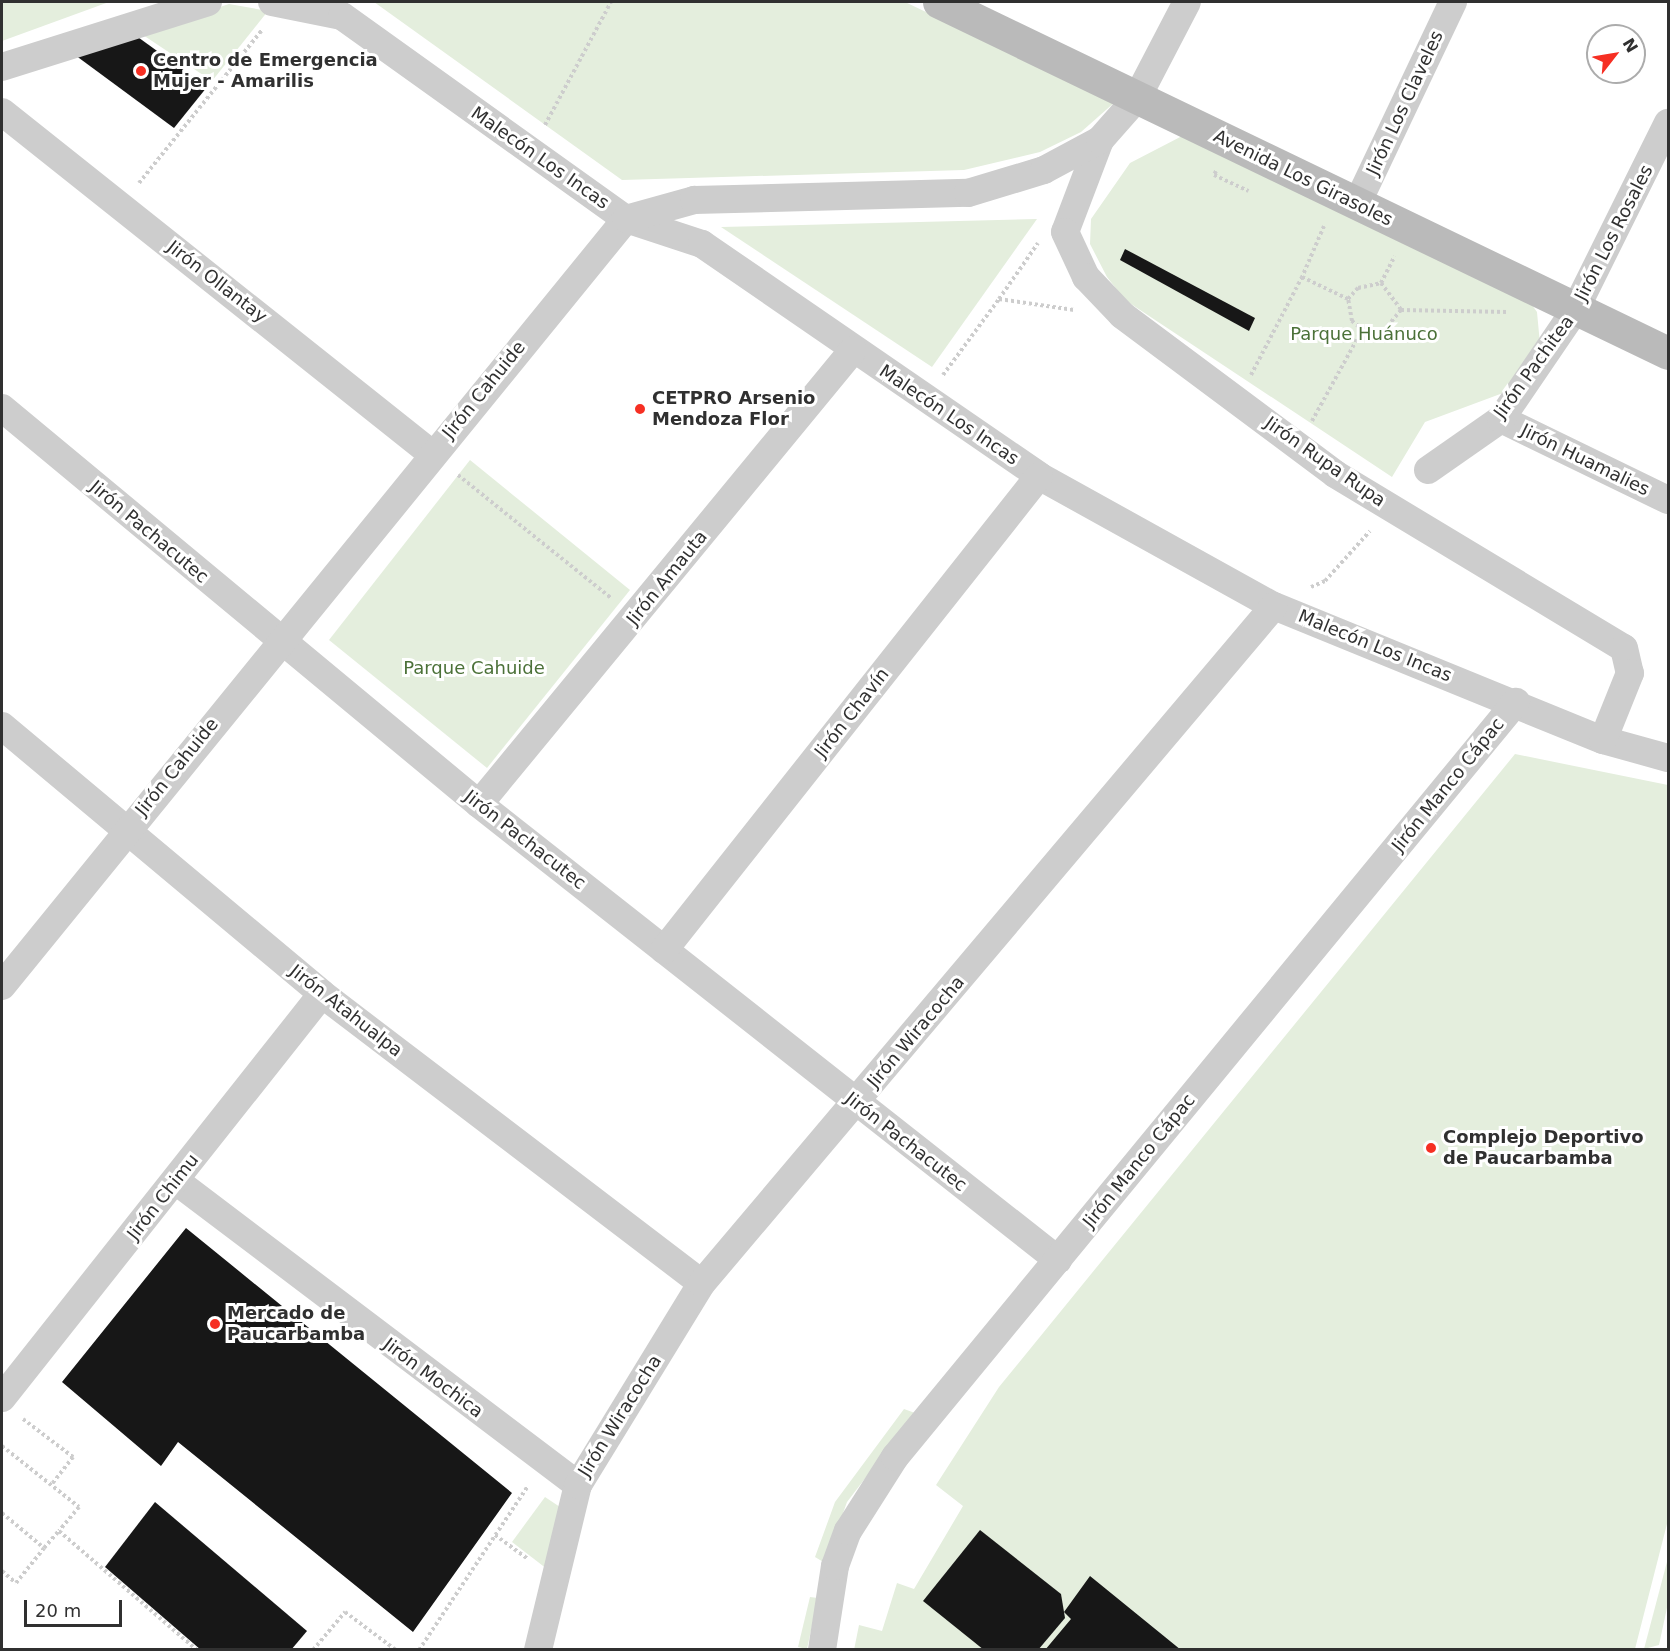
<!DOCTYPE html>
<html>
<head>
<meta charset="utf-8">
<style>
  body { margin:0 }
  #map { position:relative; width:1670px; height:1651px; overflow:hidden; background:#fff; font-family:"DejaVu Sans",sans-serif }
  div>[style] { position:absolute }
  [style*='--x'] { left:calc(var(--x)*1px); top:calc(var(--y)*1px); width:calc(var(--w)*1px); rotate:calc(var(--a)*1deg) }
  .green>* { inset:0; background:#e4eedd }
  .building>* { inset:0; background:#171717 }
  .path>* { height:4px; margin-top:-2px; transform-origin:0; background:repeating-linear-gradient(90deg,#cdcdcd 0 3px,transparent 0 6px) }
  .minor>* { height:28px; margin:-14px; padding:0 14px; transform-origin:14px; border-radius:14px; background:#cdcdcd }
  .secondary>* { height:33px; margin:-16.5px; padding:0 16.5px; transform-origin:16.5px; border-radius:16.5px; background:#bababa }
  .dots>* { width:16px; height:16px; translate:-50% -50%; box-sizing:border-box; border:3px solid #fff; border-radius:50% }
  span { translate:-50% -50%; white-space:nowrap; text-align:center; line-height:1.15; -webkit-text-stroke:6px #fff; paint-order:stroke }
  .poi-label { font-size:18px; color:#303030; font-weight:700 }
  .left { translate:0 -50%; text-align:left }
  .street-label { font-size:18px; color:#303030 }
  .park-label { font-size:18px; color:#4b7138 }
  .frame { position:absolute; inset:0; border:3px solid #303030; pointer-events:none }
  .north { position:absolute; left:1586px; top:24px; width:60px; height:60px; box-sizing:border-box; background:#fff; border:2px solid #acacac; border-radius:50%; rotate:59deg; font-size:16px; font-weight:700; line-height:24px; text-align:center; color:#303030 }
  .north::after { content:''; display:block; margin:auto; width:21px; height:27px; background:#f62f23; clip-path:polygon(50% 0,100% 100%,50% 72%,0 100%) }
  .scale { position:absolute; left:24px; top:1600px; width:98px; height:27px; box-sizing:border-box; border:3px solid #303030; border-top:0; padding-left:8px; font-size:18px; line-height:21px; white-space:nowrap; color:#303030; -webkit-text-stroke:4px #fff; paint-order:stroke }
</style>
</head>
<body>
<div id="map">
  <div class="green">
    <i style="clip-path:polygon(2px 2px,109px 2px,2px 41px)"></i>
    <i style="clip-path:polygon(374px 2px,905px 2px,1115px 102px,1081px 132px,1040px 152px,964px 170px,622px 180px)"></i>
    <i style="clip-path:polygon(229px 4px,268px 11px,212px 81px,140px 33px)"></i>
    <i style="clip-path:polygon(1186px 134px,1527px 298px,1537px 312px,1540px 344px,1503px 393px,1425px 422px,1392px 477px,1125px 300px,1107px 277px,1090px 244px,1091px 219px,1130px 163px)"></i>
    <i style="clip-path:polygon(1037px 219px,932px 367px,721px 227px)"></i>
    <i style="clip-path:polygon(470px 460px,630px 590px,487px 768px,329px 640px)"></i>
    <i style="clip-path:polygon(1515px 754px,1668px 785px,1668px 1520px,1635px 1649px,854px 1650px,859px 1625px,882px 1631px,897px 1583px,914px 1589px,963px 1506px,936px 1485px,999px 1387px)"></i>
    <i style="clip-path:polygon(904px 1409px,915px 1413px,847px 1502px,825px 1563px,815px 1557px,835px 1502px)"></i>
    <i style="clip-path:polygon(545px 1497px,563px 1509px,547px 1569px,512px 1542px)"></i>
    <i style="clip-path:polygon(1668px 1558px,1668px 1603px,1659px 1645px,1644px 1649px)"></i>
    <i style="clip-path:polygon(810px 1597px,818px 1598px,807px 1649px,798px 1647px)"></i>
  </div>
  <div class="building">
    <i style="clip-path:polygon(135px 35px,207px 87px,174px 128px,75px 55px)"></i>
    <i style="clip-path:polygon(1125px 249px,1255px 318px,1249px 331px,1120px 260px)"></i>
    <i style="clip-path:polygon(186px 1228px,512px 1493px,413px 1632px,178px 1442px,161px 1466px,62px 1382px)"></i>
    <i style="clip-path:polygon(155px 1502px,307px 1631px,291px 1650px,201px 1650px,105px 1567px)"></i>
    <i style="clip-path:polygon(980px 1530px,1061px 1594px,1065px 1618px,1038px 1650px,984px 1650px,923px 1601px)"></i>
    <i style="clip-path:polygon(1090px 1576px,1181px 1650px,1045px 1650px,1071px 1619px,1064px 1612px)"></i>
  </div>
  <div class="path">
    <i style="--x:545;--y:125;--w:140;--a:-61.8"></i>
    <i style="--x:1216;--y:171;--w:4;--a:117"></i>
    <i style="--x:1214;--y:175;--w:38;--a:25"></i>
    <i style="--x:139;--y:183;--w:196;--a:-51.2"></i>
    <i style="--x:1324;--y:226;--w:56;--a:113.3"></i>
    <i style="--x:1302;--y:277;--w:51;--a:25.6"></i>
    <i style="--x:1348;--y:299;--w:15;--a:-48"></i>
    <i style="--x:1358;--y:288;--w:24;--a:-12"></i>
    <i style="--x:1381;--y:283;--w:34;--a:53"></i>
    <i style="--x:1401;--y:310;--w:33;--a:130"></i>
    <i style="--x:1380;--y:335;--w:12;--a:-175"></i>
    <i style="--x:1368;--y:334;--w:21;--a:-141"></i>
    <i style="--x:1352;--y:321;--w:22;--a:-100"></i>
    <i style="--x:1381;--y:283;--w:30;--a:-63"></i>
    <i style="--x:999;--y:299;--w:68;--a:-55.1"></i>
    <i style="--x:1401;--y:310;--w:107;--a:1.1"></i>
    <i style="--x:943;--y:375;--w:94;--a:-53.6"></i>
    <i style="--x:999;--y:299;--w:76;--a:8.3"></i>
    <i style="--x:1251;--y:375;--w:110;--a:-62.5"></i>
    <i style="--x:1312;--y:421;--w:104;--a:-61.2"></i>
    <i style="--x:458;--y:475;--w:196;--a:38.8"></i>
    <i style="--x:1311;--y:587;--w:15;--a:-23"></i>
    <i style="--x:1325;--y:581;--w:67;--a:-48"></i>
    <i style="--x:23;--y:1419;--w:63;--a:37.2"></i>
    <i style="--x:73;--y:1457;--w:36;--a:128"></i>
    <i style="--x:2;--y:1446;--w:98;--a:38.4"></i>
    <i style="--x:79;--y:1507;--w:31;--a:130"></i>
    <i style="--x:2;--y:1513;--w:55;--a:39.8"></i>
    <i style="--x:44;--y:1548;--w:23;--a:-49"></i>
    <i style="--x:59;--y:1531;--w:182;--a:40.8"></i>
    <i style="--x:495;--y:1535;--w:41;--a:36"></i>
    <i style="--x:2;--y:1571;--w:18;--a:41"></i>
    <i style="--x:16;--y:1583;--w:45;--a:-51.3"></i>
    <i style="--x:313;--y:1650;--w:50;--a:-49.9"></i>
    <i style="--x:345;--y:1612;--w:64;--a:36.7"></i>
    <i style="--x:419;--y:1650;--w:197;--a:-56.4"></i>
  </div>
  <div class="minor">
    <i style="--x:272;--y:2;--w:71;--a:11.3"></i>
    <i style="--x:342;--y:16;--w:349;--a:35.6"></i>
    <i style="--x:626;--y:219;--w:80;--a:18.2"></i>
    <i style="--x:702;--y:244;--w:409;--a:34.5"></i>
    <i style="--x:1039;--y:476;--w:269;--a:29"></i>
    <i style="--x:1274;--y:606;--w:355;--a:22.2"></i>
    <i style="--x:1603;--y:740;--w:67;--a:15.5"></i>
    <i style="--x:2;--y:67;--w:216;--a:-17.5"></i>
    <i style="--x:2;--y:112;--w:549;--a:38.5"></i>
    <i style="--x:1100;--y:140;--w:98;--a:110.8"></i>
    <i style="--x:1065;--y:232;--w:50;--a:65"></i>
    <i style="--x:1086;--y:277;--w:52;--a:46.5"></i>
    <i style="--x:1122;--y:315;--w:266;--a:36.7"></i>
    <i style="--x:1335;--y:474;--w:337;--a:31.1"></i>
    <i style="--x:1624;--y:648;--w:26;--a:77"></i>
    <i style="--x:1630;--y:673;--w:72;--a:111.9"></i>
    <i style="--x:1357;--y:204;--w:224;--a:-64.6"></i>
    <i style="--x:2;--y:408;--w:620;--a:39.7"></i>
    <i style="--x:479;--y:804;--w:737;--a:38.22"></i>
    <i style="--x:1501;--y:419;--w:186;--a:25.9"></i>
    <i style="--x:1428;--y:470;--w:89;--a:-34.9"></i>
    <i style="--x:1501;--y:419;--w:132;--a:-55.8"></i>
    <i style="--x:1575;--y:310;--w:209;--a:-63.6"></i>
    <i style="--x:2;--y:726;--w:417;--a:39.9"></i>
    <i style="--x:322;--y:994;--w:477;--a:37.3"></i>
    <i style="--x:479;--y:804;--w:588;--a:-50.52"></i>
    <i style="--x:664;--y:950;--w:604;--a:-51.65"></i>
    <i style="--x:2;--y:986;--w:989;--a:-50.87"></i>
    <i style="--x:626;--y:219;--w:71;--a:-15.6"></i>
    <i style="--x:694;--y:200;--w:274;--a:-1.5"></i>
    <i style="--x:968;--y:193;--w:79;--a:-16.8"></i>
    <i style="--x:1044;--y:170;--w:64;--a:-28.2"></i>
    <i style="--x:1100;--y:140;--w:56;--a:-48.6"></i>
    <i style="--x:1137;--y:98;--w:108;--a:-62.5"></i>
    <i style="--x:176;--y:1181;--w:504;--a:37.1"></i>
    <i style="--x:2;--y:1398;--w:515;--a:-51.62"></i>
    <i style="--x:538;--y:1650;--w:170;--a:-76.4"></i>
    <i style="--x:578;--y:1485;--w:237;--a:-58.5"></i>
    <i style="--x:702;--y:1283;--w:886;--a:-49.81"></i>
    <i style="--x:822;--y:1650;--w:85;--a:-81.2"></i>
    <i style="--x:835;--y:1566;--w:37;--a:-70"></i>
    <i style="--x:848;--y:1531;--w:88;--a:-57.6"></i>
    <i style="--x:895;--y:1457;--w:978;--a:-50.56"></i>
  </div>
  <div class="secondary">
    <i style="--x:939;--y:2;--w:809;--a:25.71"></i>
  </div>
  <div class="dots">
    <i style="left:141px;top:71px;background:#f62f23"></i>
    <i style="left:640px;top:409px;background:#f62f23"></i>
    <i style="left:1431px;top:1148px;background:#f62f23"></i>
    <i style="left:215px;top:1324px;background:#f62f23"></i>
  </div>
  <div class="poi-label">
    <span class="left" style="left:153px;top:71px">Centro de Emergencia<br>Mujer - Amarilis</span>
    <span class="left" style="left:652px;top:409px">CETPRO Arsenio<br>Mendoza Flor</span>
    <span class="left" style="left:1443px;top:1148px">Complejo Deportivo<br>de Paucarbamba</span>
    <span class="left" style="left:227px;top:1324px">Mercado de<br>Paucarbamba</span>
  </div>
  <div class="street-label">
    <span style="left:1405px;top:103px;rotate:-65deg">Jirón Los Claveles</span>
    <span style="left:540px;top:158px;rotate:35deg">Malecón Los Incas</span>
    <span style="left:1303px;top:178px;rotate:26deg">Avenida Los Girasoles</span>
    <span style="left:1614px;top:233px;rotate:-63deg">Jirón Los Rosales</span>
    <span style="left:217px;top:282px;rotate:38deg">Jirón Ollantay</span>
    <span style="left:1534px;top:367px;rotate:-54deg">Jirón Pachitea</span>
    <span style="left:484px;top:390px;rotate:-51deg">Jirón Cahuide</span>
    <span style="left:949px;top:415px;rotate:34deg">Malecón Los Incas</span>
    <span style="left:1585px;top:460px;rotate:26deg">Jirón Huamalies</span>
    <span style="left:1325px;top:462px;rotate:35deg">Jirón Rupa Rupa</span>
    <span style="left:149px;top:532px;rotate:40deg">Jirón Pachacutec</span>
    <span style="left:667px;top:578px;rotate:-51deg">Jirón Amauta</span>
    <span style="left:1375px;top:646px;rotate:22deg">Malecón Los Incas</span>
    <span style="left:852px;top:713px;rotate:-52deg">Jirón Chavín</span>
    <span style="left:177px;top:767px;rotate:-51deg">Jirón Cahuide</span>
    <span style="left:1448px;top:785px;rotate:-51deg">Jirón Manco Cápac</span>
    <span style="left:525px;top:840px;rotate:38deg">Jirón Pachacutec</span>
    <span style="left:346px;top:1011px;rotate:38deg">Jirón Atahualpa</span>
    <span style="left:916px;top:1032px;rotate:-50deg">Jirón Wiracocha</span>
    <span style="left:906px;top:1142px;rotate:38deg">Jirón Pachacutec</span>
    <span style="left:1139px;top:1161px;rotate:-51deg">Jirón Manco Cápac</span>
    <span style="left:163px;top:1197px;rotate:-52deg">Jirón Chimu</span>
    <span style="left:433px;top:1378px;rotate:37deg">Jirón Mochica</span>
    <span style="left:620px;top:1416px;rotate:-58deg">Jirón Wiracocha</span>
  </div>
  <div class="park-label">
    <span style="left:1364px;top:334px">Parque Huánuco</span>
    <span style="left:474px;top:668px">Parque Cahuide</span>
  </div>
  <div class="frame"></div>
  <div class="north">N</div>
  <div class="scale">20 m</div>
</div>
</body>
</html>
